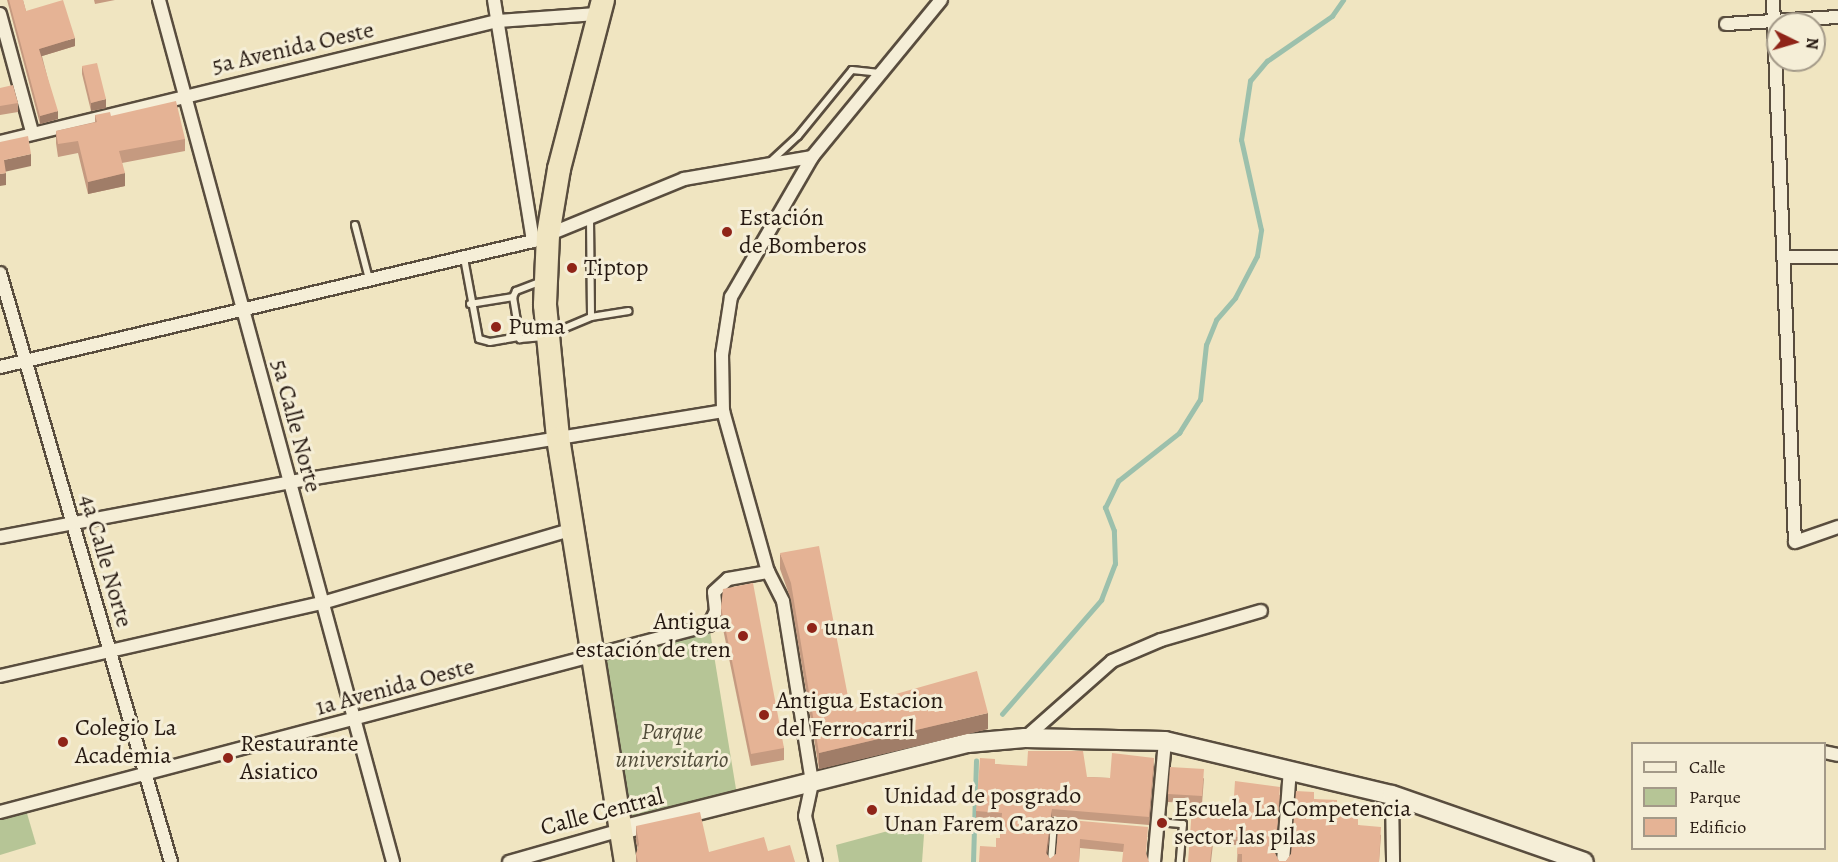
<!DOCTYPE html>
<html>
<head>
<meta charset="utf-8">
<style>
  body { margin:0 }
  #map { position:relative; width:1838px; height:862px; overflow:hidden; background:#f0e5c1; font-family:Alegreya,serif }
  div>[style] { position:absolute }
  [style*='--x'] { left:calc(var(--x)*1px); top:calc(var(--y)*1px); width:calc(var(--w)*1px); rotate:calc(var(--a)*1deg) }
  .green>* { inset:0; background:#b6c596 }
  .stream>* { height:4.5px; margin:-2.25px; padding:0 2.25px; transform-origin:2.25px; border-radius:2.25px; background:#9cc0ac }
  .roads { filter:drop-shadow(2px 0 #594d3e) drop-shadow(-2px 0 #594d3e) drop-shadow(0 2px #594d3e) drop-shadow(0 -2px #594d3e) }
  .lane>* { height:6px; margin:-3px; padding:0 3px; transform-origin:3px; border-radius:3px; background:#f5eed7 }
  .street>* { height:12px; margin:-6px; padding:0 6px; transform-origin:6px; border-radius:6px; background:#f5eed7 }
  .secondary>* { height:18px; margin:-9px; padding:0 9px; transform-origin:9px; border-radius:9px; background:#f5eed7 }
  .highway>* { height:22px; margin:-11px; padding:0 11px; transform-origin:11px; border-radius:11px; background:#f0e5c1 }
  .wall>* { inset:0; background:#c59a80 }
  .shaded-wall>* { inset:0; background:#a07d68 }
  .building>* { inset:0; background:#e5b395 }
  .dots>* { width:16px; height:16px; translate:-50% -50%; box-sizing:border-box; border:3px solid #f5eed7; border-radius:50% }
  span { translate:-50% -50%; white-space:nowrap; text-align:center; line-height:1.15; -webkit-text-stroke:6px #f5eed7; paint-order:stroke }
  .street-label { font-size:24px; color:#271a12 }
  .poi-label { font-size:24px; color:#271a12 }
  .left { translate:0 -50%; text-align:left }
  .right { translate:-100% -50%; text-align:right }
  .park-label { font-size:24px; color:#524d3a; font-style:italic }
  .legend { position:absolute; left:1631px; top:742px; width:195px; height:108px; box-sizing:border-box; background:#f5eed7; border:2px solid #a39988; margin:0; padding:8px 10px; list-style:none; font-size:18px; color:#271a12 }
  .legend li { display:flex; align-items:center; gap:12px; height:30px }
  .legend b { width:30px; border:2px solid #a39988 }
  .north { position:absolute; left:1766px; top:12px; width:60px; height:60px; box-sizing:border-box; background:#f5eed7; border:2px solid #a39988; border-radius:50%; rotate:95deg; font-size:16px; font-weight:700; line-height:24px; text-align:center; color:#271a12 }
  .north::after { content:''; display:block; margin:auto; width:21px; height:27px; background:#8f2418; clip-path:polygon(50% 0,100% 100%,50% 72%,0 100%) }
</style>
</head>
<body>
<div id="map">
  <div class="green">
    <i style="clip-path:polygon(710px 631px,737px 795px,625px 821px,604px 661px)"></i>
    <i style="clip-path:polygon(26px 810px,36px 844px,0 855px,0 818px)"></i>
    <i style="clip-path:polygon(925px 821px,922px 862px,839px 862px,836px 845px)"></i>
  </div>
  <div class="stream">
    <i style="--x:1002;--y:714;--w:151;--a:-49"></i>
    <i style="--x:1101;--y:600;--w:39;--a:-69"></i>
    <i style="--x:1115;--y:564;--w:33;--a:-92"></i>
    <i style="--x:1114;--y:531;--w:25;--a:-111"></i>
    <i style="--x:1105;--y:508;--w:30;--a:-64"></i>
    <i style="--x:1118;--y:481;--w:78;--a:-38.2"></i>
    <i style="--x:1179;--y:433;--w:39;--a:-58"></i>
    <i style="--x:1200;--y:400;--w:55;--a:-83.8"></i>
    <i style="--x:1206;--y:345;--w:27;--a:-68"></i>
    <i style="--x:1216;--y:320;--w:29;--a:-49"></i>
    <i style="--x:1235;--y:298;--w:47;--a:-62.4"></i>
    <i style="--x:1257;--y:256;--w:26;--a:-81"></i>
    <i style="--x:1261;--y:230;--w:92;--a:-102.5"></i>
    <i style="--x:1241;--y:140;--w:60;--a:-81.3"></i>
    <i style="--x:1250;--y:81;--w:26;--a:-50"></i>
    <i style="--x:1267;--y:61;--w:79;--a:-34.7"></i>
    <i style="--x:1332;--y:16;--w:19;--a:-55"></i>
    <i style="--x:973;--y:862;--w:101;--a:-88.3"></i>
  </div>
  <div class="roads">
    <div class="lane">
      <i style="--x:770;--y:162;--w:38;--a:-43"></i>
      <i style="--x:798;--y:136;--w:85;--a:-50.7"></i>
      <i style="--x:852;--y:70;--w:30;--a:6"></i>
      <i style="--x:590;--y:219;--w:98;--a:89.4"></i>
      <i style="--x:591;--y:317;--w:38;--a:-9"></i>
      <i style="--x:355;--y:225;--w:56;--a:75.5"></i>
      <i style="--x:464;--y:258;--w:82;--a:79.5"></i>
      <i style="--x:479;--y:339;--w:11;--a:15"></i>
      <i style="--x:490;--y:342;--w:29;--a:-10"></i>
      <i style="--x:542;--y:281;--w:28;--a:159"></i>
      <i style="--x:516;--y:291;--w:7;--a:117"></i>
      <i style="--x:513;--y:297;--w:43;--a:80.5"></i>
      <i style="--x:520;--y:339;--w:24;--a:-5"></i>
      <i style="--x:470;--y:304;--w:44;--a:-9.2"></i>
      <i style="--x:553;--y:333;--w:41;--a:-22.8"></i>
      <i style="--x:1158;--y:822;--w:25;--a:5"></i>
      <i style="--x:1183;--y:824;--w:38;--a:95"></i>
      <i style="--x:1051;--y:862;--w:40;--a:-85.7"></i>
      <i style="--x:1054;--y:822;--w:12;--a:5"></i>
    </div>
    <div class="street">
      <i style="--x:159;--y:0;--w:893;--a:74.81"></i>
      <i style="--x:494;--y:0;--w:244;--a:80.8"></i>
      <i style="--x:1773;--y:0;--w:542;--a:87.68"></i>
      <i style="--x:1795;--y:542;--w:46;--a:-19.2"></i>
      <i style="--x:0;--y:14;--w:122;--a:74.8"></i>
      <i style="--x:1726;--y:24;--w:112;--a:-3.6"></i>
      <i style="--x:0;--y:142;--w:512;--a:-13.68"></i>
      <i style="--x:497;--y:21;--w:101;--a:-4"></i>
      <i style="--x:1783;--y:257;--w:55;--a:0"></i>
      <i style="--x:0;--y:273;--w:613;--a:73.81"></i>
      <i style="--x:0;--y:367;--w:548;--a:-13.3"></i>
      <i style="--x:533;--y:241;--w:163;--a:-22.3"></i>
      <i style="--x:684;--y:179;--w:130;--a:-9.8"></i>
      <i style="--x:0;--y:537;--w:295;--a:-10.7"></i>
      <i style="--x:290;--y:482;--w:439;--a:-9.3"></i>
      <i style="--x:0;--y:676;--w:330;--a:-12.8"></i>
      <i style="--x:322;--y:603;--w:263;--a:-16.4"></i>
      <i style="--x:1025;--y:738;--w:116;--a:-41.5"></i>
      <i style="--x:1112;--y:661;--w:53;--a:-23.2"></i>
      <i style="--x:1161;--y:640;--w:104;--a:-16.2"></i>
      <i style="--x:1824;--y:752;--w:14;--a:12"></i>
      <i style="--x:1392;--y:795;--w:67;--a:89.1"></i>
      <i style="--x:0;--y:812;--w:733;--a:-14.78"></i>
      <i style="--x:709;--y:625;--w:16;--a:-63"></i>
      <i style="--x:716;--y:611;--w:19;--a:-96"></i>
      <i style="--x:714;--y:592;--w:19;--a:-43"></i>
      <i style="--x:728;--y:579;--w:41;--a:-9.9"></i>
      <i style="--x:509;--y:862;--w:116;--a:-15.9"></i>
      <i style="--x:816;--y:862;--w:47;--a:-103.4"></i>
      <i style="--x:805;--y:816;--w:35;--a:-78"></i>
      <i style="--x:812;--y:782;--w:183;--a:-99.1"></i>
      <i style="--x:783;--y:601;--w:33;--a:-117"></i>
      <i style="--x:768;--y:572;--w:167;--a:-105.6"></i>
      <i style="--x:723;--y:411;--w:56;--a:-91"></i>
      <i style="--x:722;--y:355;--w:59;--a:-81.2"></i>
      <i style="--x:731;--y:297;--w:162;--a:-59.9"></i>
      <i style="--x:812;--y:157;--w:203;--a:-50.6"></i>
      <i style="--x:1154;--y:862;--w:121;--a:-84.8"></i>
      <i style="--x:1283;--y:862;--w:93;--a:-85.7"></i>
    </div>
    <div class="secondary">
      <i style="--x:621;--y:830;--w:358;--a:-14.1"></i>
      <i style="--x:968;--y:743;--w:57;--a:-5"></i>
      <i style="--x:1025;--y:738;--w:140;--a:1.2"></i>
      <i style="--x:1165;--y:741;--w:233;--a:13.4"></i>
      <i style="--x:1392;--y:795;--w:203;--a:19.2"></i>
    </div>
    <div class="highway">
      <i style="--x:603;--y:0;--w:175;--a:104.6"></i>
      <i style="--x:559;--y:169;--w:67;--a:99.5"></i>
      <i style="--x:548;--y:235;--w:70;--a:92.5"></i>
      <i style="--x:545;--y:305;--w:134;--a:84.4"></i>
      <i style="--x:558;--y:438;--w:429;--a:80.9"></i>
    </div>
  </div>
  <div class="wall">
    <i style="clip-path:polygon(7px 0,23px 0,26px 11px,75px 46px,42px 56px,58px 119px,40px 124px)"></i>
    <i style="clip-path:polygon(94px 0,115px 0,95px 4px)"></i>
    <i style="clip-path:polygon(82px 66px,106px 108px,91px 111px,82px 74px)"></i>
    <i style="clip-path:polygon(0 88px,18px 103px,18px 112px,0 115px)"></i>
    <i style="clip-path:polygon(95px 115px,111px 116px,185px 139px,185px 151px,122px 163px,125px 186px,88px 194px,78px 153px,58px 157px,56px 143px,56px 131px,95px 122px)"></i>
    <i style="clip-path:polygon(780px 553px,850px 707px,988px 729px,819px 769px,791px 600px,780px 569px)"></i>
    <i style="clip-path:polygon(721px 607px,784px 748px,784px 760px,751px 766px,721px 619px)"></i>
    <i style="clip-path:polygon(995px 764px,1087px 777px,1110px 778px,1154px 766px,1149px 825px,1052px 817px,1047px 854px,1050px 859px,1056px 854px,1059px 819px,1148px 836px,1123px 852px,1080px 848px,1079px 862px,979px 862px,996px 847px,1000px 838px,1001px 821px,976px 820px,976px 811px)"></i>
    <i style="clip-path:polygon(1204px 778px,1202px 804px,1168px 802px,1168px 794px)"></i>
    <i style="clip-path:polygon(1280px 795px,1275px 854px,1279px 861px,1286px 861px,1291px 854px,1314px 799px,1337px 807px,1350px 815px,1358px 825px,1381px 835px,1379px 862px,1237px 862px,1238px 845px,1213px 844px,1211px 862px,1188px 862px,1233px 811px)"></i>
    <i style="clip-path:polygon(636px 826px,709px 852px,768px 851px,795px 862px,636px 862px,636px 854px,638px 849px,636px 842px)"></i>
  </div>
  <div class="shaded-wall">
    <i style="clip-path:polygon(75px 38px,75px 46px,39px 57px,39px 49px)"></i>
    <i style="clip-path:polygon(106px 99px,106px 108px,91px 111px,91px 103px)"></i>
    <i style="clip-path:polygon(58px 111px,58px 119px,40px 124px,40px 116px)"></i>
    <i style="clip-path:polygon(31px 154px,31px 166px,4px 172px,4px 160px)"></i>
    <i style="clip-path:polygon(6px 173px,6px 185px,0 186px,0 174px)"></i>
    <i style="clip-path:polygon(125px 173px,125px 186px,88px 194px,88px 182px)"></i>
    <i style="clip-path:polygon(988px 713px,988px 729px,819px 769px,819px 753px)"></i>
    <i style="clip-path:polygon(1154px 758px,1154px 766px,1149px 825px,1149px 817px)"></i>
    <i style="clip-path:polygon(1052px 809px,1052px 817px,1046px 862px,1046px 853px)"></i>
  </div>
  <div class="building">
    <i style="clip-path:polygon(9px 0,23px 0,26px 11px,63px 0,75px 38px,39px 49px,58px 111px,40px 116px)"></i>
    <i style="clip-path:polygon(97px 63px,106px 99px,91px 103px,82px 66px)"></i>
    <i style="clip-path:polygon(13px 85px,18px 103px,0 106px,0 88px)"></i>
    <i style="clip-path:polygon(176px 101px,185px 139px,119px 151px,125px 173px,88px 182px,78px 141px,58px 144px,56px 131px,97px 122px,95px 115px,110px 112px,111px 116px)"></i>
    <i style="clip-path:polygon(28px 136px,31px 154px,4px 160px,6px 173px,0 174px,0 142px)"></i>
    <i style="clip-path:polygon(819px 546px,850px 707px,977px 671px,988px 713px,819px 753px,791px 583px,780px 553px)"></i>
    <i style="clip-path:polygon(753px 583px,784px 748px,751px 754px,721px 607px,723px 589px)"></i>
    <i style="clip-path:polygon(1028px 751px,1083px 751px,1087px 777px,1110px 778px,1112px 753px,1154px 758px,1149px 817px,1052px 809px,1046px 853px,1050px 859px,1056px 854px,1059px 819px,1148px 827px,1146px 853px,1149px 862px,1122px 862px,1124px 844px,1080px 839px,1079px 862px,979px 862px,980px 846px,996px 847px,996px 838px,1000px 838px,1002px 813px,976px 811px,980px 758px,995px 759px,995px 764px,1027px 766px)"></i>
    <i style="clip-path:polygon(1170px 767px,1204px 769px,1202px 796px,1168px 794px)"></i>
    <i style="clip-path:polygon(1235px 781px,1280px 787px,1275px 853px,1279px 861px,1286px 861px,1291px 854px,1296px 791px,1314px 792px,1314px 799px,1337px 800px,1337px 807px,1350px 808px,1350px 815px,1358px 816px,1358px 825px,1381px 827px,1379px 862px,1242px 862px,1242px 854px,1237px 854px,1238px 837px,1213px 835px,1210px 862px,1188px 862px,1192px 808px,1233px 811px)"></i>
    <i style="clip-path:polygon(700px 812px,709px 852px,764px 837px,768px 851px,790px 845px,795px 862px,638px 862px,636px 854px,639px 844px,636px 826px)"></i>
  </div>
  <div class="dots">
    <i style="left:727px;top:232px;background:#8f2418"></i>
    <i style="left:572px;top:268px;background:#8f2418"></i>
    <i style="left:496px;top:327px;background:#8f2418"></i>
    <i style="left:812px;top:628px;background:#8f2418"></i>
    <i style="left:743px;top:636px;background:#8f2418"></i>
    <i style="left:764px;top:715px;background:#8f2418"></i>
    <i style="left:63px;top:742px;background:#8f2418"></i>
    <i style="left:228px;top:758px;background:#8f2418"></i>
    <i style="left:872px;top:810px;background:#8f2418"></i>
    <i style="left:1162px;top:823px;background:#8f2418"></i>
  </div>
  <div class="street-label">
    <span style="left:293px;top:48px;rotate:-13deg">5a Avenida Oeste</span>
    <span style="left:296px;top:426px;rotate:75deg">5a Calle Norte</span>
    <span style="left:106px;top:561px;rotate:74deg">4a Calle Norte</span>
    <span style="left:395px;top:687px;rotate:-15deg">1a Avenida Oeste</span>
    <span style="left:602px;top:812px;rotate:-15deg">Calle Central</span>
  </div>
  <div class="poi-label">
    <span class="left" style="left:739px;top:232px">Estación<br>de Bomberos</span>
    <span class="left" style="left:584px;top:268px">Tiptop</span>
    <span class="left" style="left:508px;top:327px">Puma</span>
    <span class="right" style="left:731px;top:636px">Antigua<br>estación de tren</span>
    <span class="left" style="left:824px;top:628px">unan</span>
    <span class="left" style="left:776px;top:715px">Antigua Estacion<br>del Ferrocarril</span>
    <span class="left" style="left:75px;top:742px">Colegio La<br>Academia</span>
    <span class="left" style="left:240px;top:758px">Restaurante<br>Asiatico</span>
    <span class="left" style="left:884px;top:810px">Unidad de posgrado<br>Unan Farem Carazo</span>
    <span class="left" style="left:1174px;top:823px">Escuela La Competencia<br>sector las pilas</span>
  </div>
  <div class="park-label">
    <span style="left:672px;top:746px">Parque<br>universitario</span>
  </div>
  <ul class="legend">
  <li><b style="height:8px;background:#f5eed7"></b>Calle</li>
  <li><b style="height:16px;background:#b6c596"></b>Parque</li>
  <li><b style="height:16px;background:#e5b395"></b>Edificio</li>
  </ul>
  <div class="north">N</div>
</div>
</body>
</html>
